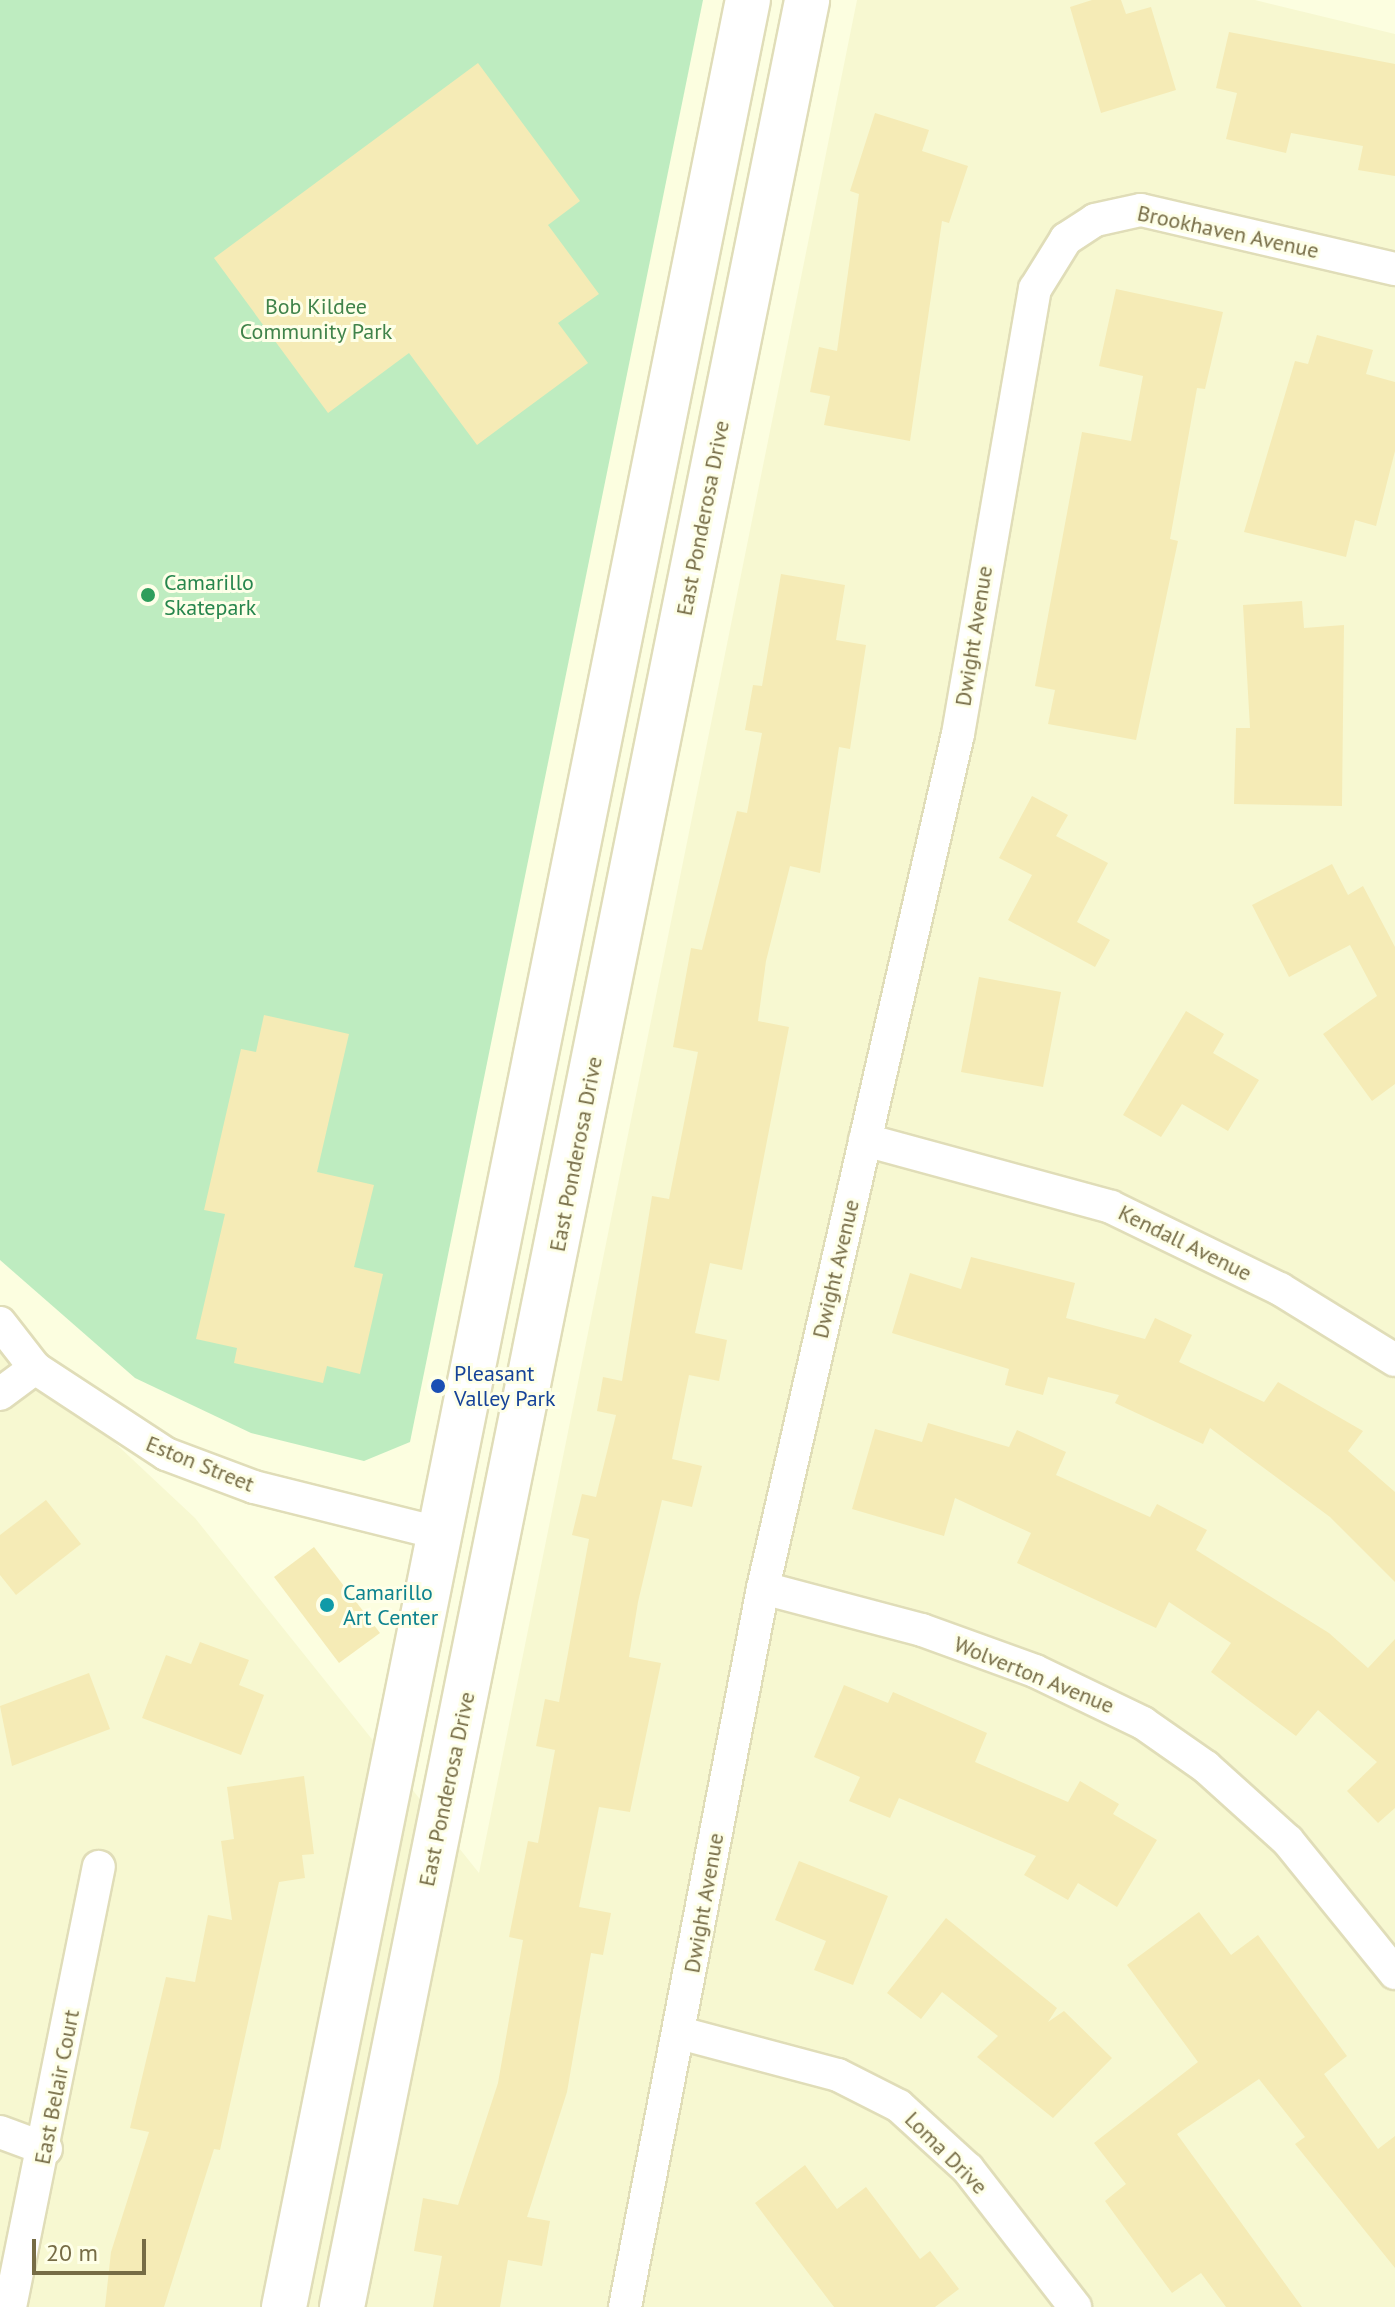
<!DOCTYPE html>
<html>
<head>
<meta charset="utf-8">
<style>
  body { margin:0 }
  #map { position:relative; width:1395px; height:2307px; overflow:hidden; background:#fcfee0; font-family:"PT Sans",sans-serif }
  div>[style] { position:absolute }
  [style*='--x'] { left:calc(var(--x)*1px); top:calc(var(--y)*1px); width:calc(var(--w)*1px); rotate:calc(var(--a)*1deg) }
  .residential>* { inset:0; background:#f7f8d1 }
  .green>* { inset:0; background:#beecc0 }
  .building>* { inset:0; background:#f5ebb6 }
  .roads { filter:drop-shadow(2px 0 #e0ddb8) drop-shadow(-2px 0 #e0ddb8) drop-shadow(0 2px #e0ddb8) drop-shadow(0 -2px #e0ddb8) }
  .street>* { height:32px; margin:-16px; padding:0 16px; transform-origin:16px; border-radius:16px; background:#fff }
  .secondary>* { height:44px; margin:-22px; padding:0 22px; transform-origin:22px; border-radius:22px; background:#fff }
  .dots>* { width:22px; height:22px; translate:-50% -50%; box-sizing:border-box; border:4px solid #feffe8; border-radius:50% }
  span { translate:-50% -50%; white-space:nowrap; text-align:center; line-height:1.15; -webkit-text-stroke:6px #feffe8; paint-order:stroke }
  .street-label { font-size:22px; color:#766c46 }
  .park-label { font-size:22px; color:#40834a }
  .leisure-label { font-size:22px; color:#27864d }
  .left { translate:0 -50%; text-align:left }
  .transit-label { font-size:22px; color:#164399 }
  .culture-label { font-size:22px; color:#0d838f }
  .scale { position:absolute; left:32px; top:2239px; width:114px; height:36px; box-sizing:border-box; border:4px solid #766c46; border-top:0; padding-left:10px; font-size:24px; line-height:28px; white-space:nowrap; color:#766c46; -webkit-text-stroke:6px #feffe8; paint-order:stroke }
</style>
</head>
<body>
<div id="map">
  <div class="residential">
    <i style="clip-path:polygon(857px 0,1255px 0,1395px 34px,1395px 2307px,0 2307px,0 1322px,35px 1368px,195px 1518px,479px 1873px)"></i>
  </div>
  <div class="green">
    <i style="clip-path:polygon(0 0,703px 0,410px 1442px,364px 1461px,251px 1433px,135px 1378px,0 1260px)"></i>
  </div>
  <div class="building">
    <i style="clip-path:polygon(1092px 0,1121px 0,1126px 14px,1151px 7px,1176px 90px,1101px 113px,1070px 7px)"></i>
    <i style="clip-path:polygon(1229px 32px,1395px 64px,1395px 176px,1358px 170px,1363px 146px,1291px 133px,1286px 153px,1226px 139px,1237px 93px,1216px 88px)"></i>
    <i style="clip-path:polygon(478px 63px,580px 201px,548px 225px,599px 294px,558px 323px,588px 363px,477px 445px,409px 353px,328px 413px,214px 258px)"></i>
    <i style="clip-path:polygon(875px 113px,929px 130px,922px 151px,968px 166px,949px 223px,942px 221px,910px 441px,824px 425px,830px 396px,810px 392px,819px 347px,837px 351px,859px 194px,850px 191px)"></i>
    <i style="clip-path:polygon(1116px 289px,1223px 312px,1205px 389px,1197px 388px,1170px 539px,1178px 541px,1136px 740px,1048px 724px,1055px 690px,1035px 686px,1082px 432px,1131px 441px,1143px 376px,1099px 366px)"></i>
    <i style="clip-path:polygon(1317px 335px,1373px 350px,1366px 374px,1395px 382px,1395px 451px,1376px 526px,1355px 520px,1346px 557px,1244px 532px,1295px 361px,1308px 364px)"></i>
    <i style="clip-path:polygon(781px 574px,845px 585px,836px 640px,866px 645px,850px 749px,839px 747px,820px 873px,790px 866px,766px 961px,758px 1021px,789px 1027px,742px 1270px,710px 1263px,695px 1333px,727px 1340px,719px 1381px,689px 1375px,672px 1459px,702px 1466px,692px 1507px,662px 1500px,638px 1602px,629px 1657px,661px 1663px,630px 1812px,599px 1807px,579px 1907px,611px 1913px,603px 1955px,591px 1953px,567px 2092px,527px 2217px,550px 2221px,542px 2266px,508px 2260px,500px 2307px,433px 2307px,442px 2256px,414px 2251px,423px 2198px,458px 2205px,498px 2083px,523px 1940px,509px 1937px,528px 1841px,538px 1843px,555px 1750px,536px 1746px,545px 1699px,559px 1702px,589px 1539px,572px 1535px,582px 1494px,596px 1497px,616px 1415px,597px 1411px,603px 1377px,622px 1381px,652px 1196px,669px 1199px,698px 1052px,673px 1047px,691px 948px,702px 950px,737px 811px,747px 813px,762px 733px,745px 730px,753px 685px,762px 686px)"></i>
    <i style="clip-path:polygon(1302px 601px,1304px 628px,1344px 625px,1342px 806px,1234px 804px,1236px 728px,1250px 728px,1243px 605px)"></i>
    <i style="clip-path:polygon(1032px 796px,1068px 815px,1056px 836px,1108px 863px,1077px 922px,1110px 940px,1095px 967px,1008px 920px,1032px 875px,999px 858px)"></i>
    <i style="clip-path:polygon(1332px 864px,1348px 895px,1363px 886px,1395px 947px,1395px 1084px,1372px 1101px,1323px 1034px,1377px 996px,1350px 945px,1289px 977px,1252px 905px)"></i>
    <i style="clip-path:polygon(979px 977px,1061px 992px,1043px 1087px,961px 1072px)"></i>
    <i style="clip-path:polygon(1186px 1011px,1224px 1034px,1213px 1053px,1259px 1080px,1228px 1131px,1182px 1104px,1161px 1137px,1123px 1115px)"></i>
    <i style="clip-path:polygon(264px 1015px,349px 1034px,317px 1172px,374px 1185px,354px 1267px,383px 1274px,360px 1374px,327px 1366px,323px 1383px,234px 1363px,237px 1348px,196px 1339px,225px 1214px,204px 1210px,241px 1049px,256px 1052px)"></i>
    <i style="clip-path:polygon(971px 1257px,1075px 1283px,1066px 1318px,1145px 1339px,1155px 1318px,1192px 1335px,1179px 1362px,1264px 1402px,1278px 1382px,1363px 1431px,1348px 1451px,1395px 1492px,1395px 1582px,1330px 1517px,1210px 1428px,1203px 1444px,1115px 1403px,1119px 1395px,1048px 1377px,1043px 1395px,1005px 1385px,1009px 1369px,892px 1333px,910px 1273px,961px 1289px)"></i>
    <i style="clip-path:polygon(928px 1423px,1009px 1447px,1017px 1430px,1066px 1452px,1056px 1475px,1150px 1517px,1157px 1504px,1207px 1530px,1196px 1550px,1329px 1633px,1368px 1668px,1395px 1639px,1395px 1808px,1378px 1823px,1347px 1791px,1377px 1762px,1318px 1710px,1296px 1736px,1211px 1672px,1231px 1643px,1169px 1602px,1156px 1628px,1017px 1563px,1031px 1533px,955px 1498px,944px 1536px,852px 1509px,875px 1429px,922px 1442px)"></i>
    <i style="clip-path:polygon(46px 1500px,81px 1544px,16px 1595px,0 1575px,0 1535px)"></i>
    <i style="clip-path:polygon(314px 1547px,380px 1633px,339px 1663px,274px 1577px)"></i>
    <i style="clip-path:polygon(200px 1642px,249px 1660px,239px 1685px,264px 1695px,241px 1755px,142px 1718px,166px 1655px,191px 1664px)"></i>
    <i style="clip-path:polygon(89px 1673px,110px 1729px,12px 1766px,0 1706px)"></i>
    <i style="clip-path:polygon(844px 1685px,888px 1703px,893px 1692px,987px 1733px,975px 1762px,1068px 1802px,1080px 1781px,1119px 1804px,1113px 1814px,1157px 1840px,1117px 1907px,1078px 1883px,1068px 1900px,1024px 1875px,1036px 1856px,899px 1798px,890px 1818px,849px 1801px,860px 1777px,814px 1757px)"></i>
    <i style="clip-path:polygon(304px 1776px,314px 1854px,302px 1855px,305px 1878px,279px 1882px,220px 2150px,214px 2149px,164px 2307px,105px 2307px,111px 2252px,149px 2132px,130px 2128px,166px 1977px,195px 1982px,208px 1915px,232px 1920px,221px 1841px,234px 1839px,227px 1787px)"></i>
    <i style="clip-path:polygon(799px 1861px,888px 1896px,853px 1985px,814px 1970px,826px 1941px,775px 1920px)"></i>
    <i style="clip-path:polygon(1199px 1912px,1231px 1955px,1258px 1935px,1347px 2056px,1324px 2074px,1378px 2149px,1395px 2136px,1395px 2268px,1295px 2144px,1305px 2137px,1259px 2079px,1177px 2134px,1302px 2307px,1226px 2307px,1201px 2273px,1172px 2293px,1105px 2201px,1126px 2184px,1094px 2143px,1198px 2062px,1127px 1965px)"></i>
    <i style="clip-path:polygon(946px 1918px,1057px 2008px,1048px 2022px,1064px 2011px,1112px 2058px,1053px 2118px,977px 2057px,998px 2036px,942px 1992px,921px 2019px,887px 1993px)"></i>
    <i style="clip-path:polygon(805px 2165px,837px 2209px,866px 2187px,920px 2259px,930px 2251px,959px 2289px,935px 2307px,834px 2307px,755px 2203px)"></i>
  </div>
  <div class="roads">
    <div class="street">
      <i style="--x:865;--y:1140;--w:255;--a:15.2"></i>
      <i style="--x:1111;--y:1207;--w:188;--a:25.9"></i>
      <i style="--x:1280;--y:1289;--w:135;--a:31.7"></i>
      <i style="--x:0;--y:1323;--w:57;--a:52.1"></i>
      <i style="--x:35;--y:1368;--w:157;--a:33.3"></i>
      <i style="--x:166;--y:1454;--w:94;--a:20.6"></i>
      <i style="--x:254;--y:1487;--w:191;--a:14"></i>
      <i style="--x:0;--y:1394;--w:44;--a:-36.6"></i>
      <i style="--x:763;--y:1588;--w:164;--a:14.8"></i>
      <i style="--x:922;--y:1630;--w:120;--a:19.9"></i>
      <i style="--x:1035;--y:1671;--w:120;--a:25.7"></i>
      <i style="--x:1143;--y:1723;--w:77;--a:34.9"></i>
      <i style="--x:1206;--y:1767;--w:110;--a:42.1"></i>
      <i style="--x:1288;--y:1841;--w:170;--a:51"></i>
      <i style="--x:680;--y:2033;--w:163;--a:14.9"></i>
      <i style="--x:838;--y:2075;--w:68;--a:26.9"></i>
      <i style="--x:899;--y:2106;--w:93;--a:42.4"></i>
      <i style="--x:968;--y:2169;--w:175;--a:52.2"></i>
      <i style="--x:0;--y:2132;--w:49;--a:20.3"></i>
      <i style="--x:10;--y:2307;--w:449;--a:-78.6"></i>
      <i style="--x:625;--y:2307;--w:732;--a:-79.14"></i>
      <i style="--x:763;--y:1588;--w:876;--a:-77.14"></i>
      <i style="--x:958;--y:734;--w:452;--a:-80.2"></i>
      <i style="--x:1035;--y:289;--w:59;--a:-58.2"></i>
      <i style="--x:1066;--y:239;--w:35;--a:-33"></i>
      <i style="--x:1095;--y:220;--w:47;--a:-12.3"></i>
      <i style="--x:1141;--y:210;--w:261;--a:13.1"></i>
    </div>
    <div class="secondary">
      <i style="--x:284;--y:2307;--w:2353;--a:-78.63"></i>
      <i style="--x:342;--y:2307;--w:2353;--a:-78.6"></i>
    </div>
  </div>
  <div class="dots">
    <i style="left:148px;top:595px;background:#2e9e5b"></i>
    <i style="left:438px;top:1386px;background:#1a4fb4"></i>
    <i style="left:327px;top:1605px;background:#0f9aa8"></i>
  </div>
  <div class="street-label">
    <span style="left:1228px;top:232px;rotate:12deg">Brookhaven Avenue</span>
    <span style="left:703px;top:518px;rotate:-79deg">East Ponderosa Drive</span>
    <span style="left:974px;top:636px;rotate:-81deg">Dwight Avenue</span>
    <span style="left:576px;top:1154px;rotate:-79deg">East Ponderosa Drive</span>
    <span style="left:1185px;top:1243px;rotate:26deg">Kendall Avenue</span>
    <span style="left:836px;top:1269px;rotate:-77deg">Dwight Avenue</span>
    <span style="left:200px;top:1464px;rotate:22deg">Eston Street</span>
    <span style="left:1034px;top:1675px;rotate:22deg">Wolverton Avenue</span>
    <span style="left:447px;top:1789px;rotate:-78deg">East Ponderosa Drive</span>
    <span style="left:704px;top:1903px;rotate:-80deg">Dwight Avenue</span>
    <span style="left:57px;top:2087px;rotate:-79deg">East Belair Court</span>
    <span style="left:946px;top:2153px;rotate:45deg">Loma Drive</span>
  </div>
  <div class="park-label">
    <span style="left:316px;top:319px">Bob Kildee<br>Community Park</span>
  </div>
  <div class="leisure-label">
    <span class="left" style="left:164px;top:595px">Camarillo<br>Skatepark</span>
  </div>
  <div class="transit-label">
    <span class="left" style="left:454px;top:1386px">Pleasant<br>Valley Park</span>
  </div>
  <div class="culture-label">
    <span class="left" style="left:343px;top:1605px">Camarillo<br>Art Center</span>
  </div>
  <div class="scale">20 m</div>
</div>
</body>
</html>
